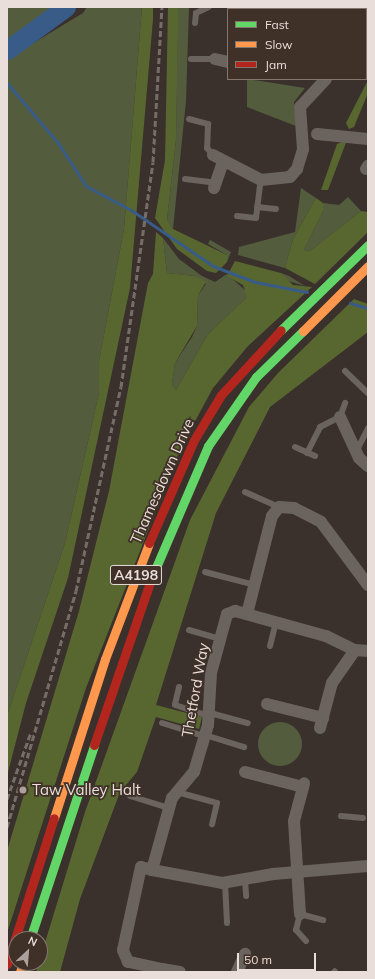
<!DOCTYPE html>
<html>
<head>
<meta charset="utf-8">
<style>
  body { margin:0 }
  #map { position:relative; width:375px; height:979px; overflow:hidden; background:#3a312d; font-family:Mulish,sans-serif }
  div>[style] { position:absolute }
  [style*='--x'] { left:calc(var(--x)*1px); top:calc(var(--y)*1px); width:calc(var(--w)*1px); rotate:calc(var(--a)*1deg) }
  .green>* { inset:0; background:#545c3e }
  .round { border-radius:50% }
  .forest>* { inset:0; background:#586730 }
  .stream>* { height:3px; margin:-1.5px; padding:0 1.5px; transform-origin:1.5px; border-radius:1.5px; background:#385c87 }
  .river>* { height:19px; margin:-9.5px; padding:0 9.5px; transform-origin:9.5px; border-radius:9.5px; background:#385c87 }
  .lane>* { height:6px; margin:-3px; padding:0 3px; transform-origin:3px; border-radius:3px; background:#6b635d }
  .street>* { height:12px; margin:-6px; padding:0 6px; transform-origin:6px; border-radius:6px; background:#6b635d }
  .fast>* { height:9px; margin:-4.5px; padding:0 4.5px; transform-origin:4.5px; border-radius:4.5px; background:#63d668 }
  .slow>* { height:9px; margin:-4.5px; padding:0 4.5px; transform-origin:4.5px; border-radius:4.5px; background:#ff974d }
  .jam>* { height:9px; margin:-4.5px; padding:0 4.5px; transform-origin:4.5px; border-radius:4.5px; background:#b3261e }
  .rail>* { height:3px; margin-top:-1.5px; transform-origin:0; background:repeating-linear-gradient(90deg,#766d69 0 6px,transparent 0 9px) }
  .dots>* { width:11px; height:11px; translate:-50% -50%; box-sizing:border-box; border:2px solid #3f3028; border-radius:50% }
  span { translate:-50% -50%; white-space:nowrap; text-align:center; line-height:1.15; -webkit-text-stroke:3.5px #3f3028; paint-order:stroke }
  .shield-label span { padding:1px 3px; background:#3f3028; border:1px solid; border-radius:3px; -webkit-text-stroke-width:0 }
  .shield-label { font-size:14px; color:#e9deda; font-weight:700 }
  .street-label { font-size:15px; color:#e9deda }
  .poi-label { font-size:15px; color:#e9deda }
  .left { translate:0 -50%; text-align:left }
  .frame { position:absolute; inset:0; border:8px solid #e9deda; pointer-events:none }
  .legend { position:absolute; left:227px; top:8px; width:140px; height:72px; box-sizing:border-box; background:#3f3028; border:1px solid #83766f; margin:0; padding:5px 7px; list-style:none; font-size:12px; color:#e9deda }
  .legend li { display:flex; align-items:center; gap:8px; height:20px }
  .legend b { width:20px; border:1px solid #83766f }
  .north { position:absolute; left:8px; top:931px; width:40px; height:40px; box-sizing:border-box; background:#3f3028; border:1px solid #83766f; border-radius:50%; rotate:26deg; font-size:11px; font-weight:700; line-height:16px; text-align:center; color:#e9deda }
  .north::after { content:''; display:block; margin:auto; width:14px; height:18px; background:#aca19d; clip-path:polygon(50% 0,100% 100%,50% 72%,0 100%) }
  .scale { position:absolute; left:237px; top:953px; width:79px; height:18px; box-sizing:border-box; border:2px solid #e9deda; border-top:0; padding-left:5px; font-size:12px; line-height:14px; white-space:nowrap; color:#e9deda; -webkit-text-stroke:3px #3f3028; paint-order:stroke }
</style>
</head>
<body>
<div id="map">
  <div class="green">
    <i style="clip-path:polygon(7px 7px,53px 7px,7px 40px)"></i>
    <i style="clip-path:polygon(87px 7px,142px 7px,124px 229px,99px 361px,99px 393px,65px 543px,7px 716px,7px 59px,83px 13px)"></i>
    <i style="clip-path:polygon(178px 7px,189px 7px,186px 101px,173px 229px,167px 220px,176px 140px)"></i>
    <i style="clip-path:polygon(247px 79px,305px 88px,294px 102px,296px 126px,247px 107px)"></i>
    <i style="clip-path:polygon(301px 188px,316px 198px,293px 239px,285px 268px,238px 255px,239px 247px,295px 232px)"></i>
    <i style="clip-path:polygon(348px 197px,361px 211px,310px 251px,304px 250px,323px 211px,323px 203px,339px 205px)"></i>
    <i style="clip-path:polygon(163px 238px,179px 259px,202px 276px,215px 282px,227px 274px,247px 292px,247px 297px,208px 334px,176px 390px,172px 384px,175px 363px,192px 337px,197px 326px,198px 295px,206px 284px,195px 276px,167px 273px)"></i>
    <i style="clip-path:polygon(210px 240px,231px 252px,227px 262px,227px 255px,208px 244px)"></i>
    <i style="clip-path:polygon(281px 273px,289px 276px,305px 286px,285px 280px)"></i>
    <i class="round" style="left:258px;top:722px;width:44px;height:44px"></i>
  </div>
  <div class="forest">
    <i style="clip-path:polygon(142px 7px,153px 7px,153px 19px,130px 288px,68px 578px,26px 703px,7px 776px,7px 716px,65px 543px,99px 393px,99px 361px,124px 229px)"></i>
    <i style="clip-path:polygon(168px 7px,178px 7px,178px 30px,176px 140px,167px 220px,173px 229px,227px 255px,227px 262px,216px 273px,207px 271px,177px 249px,155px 218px,165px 160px)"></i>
    <i style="clip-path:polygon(368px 80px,368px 93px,354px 127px,349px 129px,346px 123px)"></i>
    <i style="clip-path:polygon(347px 140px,328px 190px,321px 190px,337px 144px)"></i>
    <i style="clip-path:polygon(316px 198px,323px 203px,323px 211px,304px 250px,310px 251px,361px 211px,368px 212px,368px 232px,315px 284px,285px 268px,293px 239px)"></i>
    <i style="clip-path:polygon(156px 232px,163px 238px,167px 273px,195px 276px,206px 282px,198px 295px,197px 326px,175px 363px,172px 384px,176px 390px,208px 334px,247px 297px,243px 285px,227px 276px,235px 261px,281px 273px,293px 285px,312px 287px,248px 346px,213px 388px,181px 447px,86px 688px,7px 933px,7px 851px,79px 611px,109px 491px,148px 283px,153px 274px)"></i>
    <i style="clip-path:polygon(354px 299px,368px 304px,368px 332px,270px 407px,216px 513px,156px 705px,202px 717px,199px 729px,156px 717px,137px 772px,120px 792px,80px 899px,60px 972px,36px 972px,85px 812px,190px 520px,249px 407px,278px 373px)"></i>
  </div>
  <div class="stream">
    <i style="--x:7;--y:83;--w:79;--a:49.6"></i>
    <i style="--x:58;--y:143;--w:51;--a:56.9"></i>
    <i style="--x:86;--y:186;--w:51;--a:28.1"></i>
    <i style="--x:131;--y:210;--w:99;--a:34.3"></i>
    <i style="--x:213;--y:266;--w:45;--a:20.9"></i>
    <i style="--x:255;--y:282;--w:53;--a:10.9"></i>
    <i style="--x:350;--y:303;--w:19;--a:16"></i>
  </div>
  <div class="river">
    <i style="--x:7;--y:50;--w:73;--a:-36.1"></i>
  </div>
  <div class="lane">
    <i style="--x:195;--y:23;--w:10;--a:-84"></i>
    <i style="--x:196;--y:13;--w:14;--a:-25"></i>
    <i style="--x:191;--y:59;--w:24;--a:0"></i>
    <i style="--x:189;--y:119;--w:20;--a:15"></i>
    <i style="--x:208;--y:124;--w:24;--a:92"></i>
    <i style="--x:207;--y:148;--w:9;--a:49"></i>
    <i style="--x:185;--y:179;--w:31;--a:7"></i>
    <i style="--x:257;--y:207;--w:19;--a:6"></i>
    <i style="--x:237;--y:216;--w:19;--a:6"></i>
    <i style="--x:256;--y:218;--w:38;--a:-83"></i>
    <i style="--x:345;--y:371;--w:32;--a:44"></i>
    <i style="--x:295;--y:447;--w:22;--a:24"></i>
    <i style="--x:356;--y:452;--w:27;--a:-63"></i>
    <i style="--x:307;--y:453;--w:29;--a:-63"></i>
    <i style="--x:320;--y:427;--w:22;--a:-27"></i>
    <i style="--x:340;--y:417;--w:15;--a:-70"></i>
    <i style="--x:245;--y:492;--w:37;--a:24"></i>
    <i style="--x:205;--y:572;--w:52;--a:14.6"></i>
    <i style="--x:189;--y:630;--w:32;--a:16"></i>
    <i style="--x:270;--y:646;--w:25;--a:-76"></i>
    <i style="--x:179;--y:687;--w:18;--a:103"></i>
    <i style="--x:175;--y:705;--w:36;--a:18"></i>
    <i style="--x:210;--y:713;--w:39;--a:15"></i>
    <i style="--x:162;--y:723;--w:44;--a:17.2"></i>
    <i style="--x:205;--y:735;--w:41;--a:17.1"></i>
    <i style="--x:177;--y:792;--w:41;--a:15.4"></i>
    <i style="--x:217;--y:803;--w:22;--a:103"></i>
    <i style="--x:130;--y:796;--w:41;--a:17.1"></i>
    <i style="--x:341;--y:816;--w:22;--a:5"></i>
    <i style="--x:245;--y:880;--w:16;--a:86"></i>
    <i style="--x:225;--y:882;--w:41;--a:87.2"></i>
    <i style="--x:306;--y:941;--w:15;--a:-132"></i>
    <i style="--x:296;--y:930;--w:16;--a:-76"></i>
    <i style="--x:300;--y:914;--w:24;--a:15"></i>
    <i style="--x:334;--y:972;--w:1;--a:-45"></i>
  </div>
  <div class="street">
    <i style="--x:343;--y:7;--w:2;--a:90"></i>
    <i style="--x:258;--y:9;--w:2;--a:-63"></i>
    <i style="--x:215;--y:59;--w:13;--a:13"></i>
    <i style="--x:317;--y:134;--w:51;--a:5.6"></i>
    <i style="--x:213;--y:155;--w:54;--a:27.5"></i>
    <i style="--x:261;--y:180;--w:29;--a:-6"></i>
    <i style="--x:290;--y:177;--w:11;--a:-49"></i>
    <i style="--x:297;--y:169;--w:21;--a:-73"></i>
    <i style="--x:303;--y:149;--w:42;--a:-94.1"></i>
    <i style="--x:300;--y:107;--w:38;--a:-47"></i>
    <i style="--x:366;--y:169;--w:4;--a:-56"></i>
    <i style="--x:214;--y:188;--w:28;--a:-71"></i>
    <i style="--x:340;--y:417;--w:45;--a:65.1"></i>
    <i style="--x:359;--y:458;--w:12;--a:42"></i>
    <i style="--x:247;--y:614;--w:101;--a:-75.7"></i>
    <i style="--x:272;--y:516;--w:11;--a:-52"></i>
    <i style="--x:279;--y:507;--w:15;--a:4"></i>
    <i style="--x:294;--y:508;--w:30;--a:27"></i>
    <i style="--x:321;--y:522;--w:79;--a:53.3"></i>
    <i style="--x:267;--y:704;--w:58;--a:14"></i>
    <i style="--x:320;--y:728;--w:47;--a:-75.1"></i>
    <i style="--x:332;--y:683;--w:40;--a:-55.1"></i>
    <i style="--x:245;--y:772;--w:60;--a:14.5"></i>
    <i style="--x:152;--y:870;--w:71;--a:10.5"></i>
    <i style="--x:222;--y:883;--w:52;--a:-10"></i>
    <i style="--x:273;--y:874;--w:95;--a:-4.8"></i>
    <i style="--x:300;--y:914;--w:93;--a:-93.7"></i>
    <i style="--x:294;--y:821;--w:39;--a:-75"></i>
    <i style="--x:162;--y:969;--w:18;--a:9"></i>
    <i style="--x:162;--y:972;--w:3;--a:-90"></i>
    <i style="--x:162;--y:969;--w:35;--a:-168"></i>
    <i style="--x:128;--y:962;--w:13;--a:-113"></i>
    <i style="--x:123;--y:950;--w:85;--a:-77.8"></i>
    <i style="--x:141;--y:867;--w:11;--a:15"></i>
    <i style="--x:152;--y:870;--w:75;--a:-74.5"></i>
    <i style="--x:172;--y:798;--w:34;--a:-50"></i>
    <i style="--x:194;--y:772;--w:49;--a:-73.4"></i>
    <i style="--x:208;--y:725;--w:52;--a:-86.7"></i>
    <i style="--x:211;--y:673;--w:61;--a:-74.8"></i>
    <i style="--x:227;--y:614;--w:9;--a:-21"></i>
    <i style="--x:235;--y:611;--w:94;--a:15.4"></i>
    <i style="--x:326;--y:636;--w:32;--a:26"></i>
    <i style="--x:355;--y:650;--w:13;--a:4"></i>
    <i style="--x:237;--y:972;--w:20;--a:-66"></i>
  </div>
  <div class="fast">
    <i style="--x:281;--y:330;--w:122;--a:-44.3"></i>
    <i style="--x:151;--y:579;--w:145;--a:-66.8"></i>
    <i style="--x:208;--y:446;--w:84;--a:-55.2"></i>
    <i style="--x:256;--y:377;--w:66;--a:-44.4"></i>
    <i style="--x:30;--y:939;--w:204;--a:-71.7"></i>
  </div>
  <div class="slow">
    <i style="--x:303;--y:331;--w:92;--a:-45"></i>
    <i style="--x:54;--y:818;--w:167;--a:-72.2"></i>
    <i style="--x:105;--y:659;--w:124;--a:-69.2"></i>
    <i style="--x:20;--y:972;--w:9;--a:-72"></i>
  </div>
  <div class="jam">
    <i style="--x:149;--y:543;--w:112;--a:-66.4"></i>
    <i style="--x:194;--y:440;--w:52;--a:-59"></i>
    <i style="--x:221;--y:395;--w:88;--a:-47.3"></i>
    <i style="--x:94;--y:745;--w:176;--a:-71"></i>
    <i style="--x:7;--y:964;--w:153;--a:-72.2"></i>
  </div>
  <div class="rail">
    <i style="--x:7;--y:799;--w:71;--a:-70.3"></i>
    <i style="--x:7;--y:827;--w:246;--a:-73.7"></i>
    <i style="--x:76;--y:591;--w:209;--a:-77.6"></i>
    <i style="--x:121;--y:387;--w:227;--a:-81.9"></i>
    <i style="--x:153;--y:162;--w:155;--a:-86.7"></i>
  </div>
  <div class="dots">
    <i style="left:23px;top:790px;background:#aca19d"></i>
  </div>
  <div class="shield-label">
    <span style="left:136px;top:575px">A4198</span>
  </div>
  <div class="street-label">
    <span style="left:162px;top:481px;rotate:-66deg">Thamesdown Drive</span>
    <span style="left:195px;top:690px;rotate:-80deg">Thetford Way</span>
  </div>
  <div class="poi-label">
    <span class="left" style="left:32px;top:790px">Taw Valley Halt</span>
  </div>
  <div class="frame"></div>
  <ul class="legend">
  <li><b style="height:5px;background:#63d668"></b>Fast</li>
  <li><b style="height:5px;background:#ff974d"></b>Slow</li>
  <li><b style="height:5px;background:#b3261e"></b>Jam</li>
  </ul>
  <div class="north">N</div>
  <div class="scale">50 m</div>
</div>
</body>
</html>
